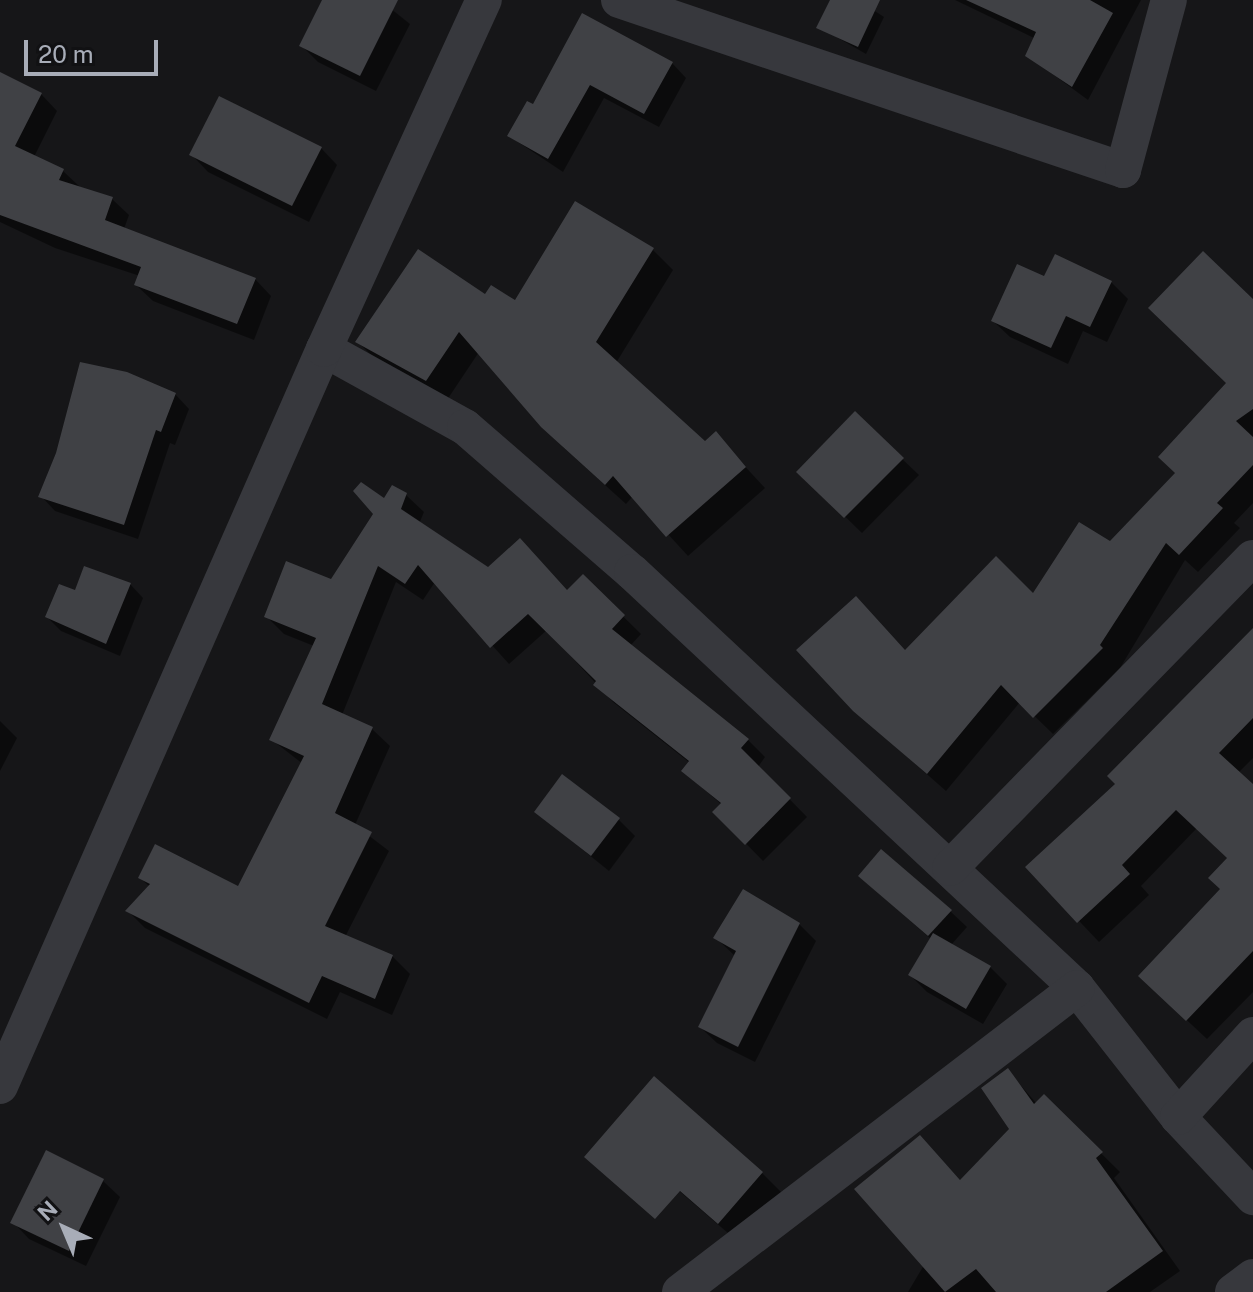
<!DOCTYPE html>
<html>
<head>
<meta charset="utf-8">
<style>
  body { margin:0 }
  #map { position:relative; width:1253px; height:1292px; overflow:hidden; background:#161618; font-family:"Public Sans",sans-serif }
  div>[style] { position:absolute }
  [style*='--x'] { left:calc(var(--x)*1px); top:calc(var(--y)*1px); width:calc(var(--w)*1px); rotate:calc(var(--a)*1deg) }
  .shadow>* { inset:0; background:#0007 }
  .building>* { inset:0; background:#404145 }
  .street>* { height:36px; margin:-18px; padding:0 18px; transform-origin:18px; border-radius:18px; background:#37383d }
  span { translate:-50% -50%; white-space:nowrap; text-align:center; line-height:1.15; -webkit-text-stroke:7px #111113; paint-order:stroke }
  .north { position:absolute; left:24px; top:1188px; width:80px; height:80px; -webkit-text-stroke:6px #111113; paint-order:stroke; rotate:316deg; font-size:22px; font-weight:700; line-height:32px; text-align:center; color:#a8adb8 }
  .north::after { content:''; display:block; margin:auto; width:28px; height:36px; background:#a8adb8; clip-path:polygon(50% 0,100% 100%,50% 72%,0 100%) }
  .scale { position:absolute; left:24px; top:40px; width:134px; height:36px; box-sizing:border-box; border:4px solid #a8adb8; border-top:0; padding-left:10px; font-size:24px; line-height:28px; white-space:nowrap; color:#a8adb8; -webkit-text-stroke:6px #111113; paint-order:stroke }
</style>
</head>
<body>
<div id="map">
  <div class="shadow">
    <i style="clip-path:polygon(324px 0,380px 0,410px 24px,376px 91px,318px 62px,301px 45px)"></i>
    <i style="clip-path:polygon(832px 0,858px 0,884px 17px,866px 54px,819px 27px)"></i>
    <i style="clip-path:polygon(955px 0,1141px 0,1088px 100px,1028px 56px,1036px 39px)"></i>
    <i style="clip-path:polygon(583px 16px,672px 63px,686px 78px,659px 127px,604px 98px,563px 172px,509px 136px,533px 107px)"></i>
    <i style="clip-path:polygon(0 74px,41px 94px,57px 111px,34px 157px,63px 171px,80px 187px,112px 199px,129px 215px,124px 229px,255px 279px,271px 296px,254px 340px,153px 301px,136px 285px,140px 276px,55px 248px,0 222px)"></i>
    <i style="clip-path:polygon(321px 148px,337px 165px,309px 222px,208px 172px,192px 155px)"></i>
    <i style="clip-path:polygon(653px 250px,673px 270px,616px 363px,705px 444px,715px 434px,765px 488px,688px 556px,633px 496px,626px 504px,564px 448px,479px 352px,447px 400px,378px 362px,358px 342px,486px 297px,515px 303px)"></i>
    <i style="clip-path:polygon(1045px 279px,1111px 282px,1128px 299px,1107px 342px,1083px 331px,1068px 364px,1010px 337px,993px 321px)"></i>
    <i style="clip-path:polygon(1253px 302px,1253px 503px,1234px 523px,1240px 528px,1198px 572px,1185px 560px,1120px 668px,1053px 734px,1020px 702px,946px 791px,854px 710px,1110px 544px,1178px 474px,1229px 384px)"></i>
    <i style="clip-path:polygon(175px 394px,189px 409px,175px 445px,170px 443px,138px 539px,55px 511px,41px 496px)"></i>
    <i style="clip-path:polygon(855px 414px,919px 475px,862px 533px,799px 472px)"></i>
    <i style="clip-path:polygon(406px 495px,424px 512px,419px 524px,488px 569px,568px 592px,583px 577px,641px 634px,630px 646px,748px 740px,765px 757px,758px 767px,807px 817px,763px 861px,715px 812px,722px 805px,683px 771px,690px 763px,613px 702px,547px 630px,509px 664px,435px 582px,423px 600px,396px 582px,342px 715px,372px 729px,390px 746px,355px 825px,389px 851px,345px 937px,392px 956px,410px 974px,392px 1015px,340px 992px,327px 1019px,145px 928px,128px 911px,150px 887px,140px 878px,239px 889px,303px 764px,272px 740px,314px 646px,284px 634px,266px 616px,331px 581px,384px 500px)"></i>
    <i style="clip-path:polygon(130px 584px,143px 598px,120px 656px,61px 631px,47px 617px,76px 593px)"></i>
    <i style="clip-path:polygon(1253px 633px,1253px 758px,1238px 773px,1253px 787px,1253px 992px,1207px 1039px,1161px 996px,1222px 890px,1229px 858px,1197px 828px,1141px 886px,1149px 895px,1099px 942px,1028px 867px,1118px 784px)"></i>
    <i style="clip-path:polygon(0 721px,17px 738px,0 771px)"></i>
    <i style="clip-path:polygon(536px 812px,619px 820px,635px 836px,609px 871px)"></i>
    <i style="clip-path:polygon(877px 892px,950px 911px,967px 927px,951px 945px,990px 967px,1007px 984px,983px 1024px,927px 992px,910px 975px,931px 939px)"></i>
    <i style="clip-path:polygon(799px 924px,816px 941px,755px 1062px,717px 1043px,700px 1027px,735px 956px,716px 938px)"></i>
    <i style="clip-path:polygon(1008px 1071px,1037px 1104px,1044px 1097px,1120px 1172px,1114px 1178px,1180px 1271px,1150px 1292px,908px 1292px,924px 1265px,920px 1137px,961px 1181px,1012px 1130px)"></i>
    <i style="clip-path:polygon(47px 1153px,103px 1181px,120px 1197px,86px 1266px,29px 1239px,13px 1222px)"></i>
    <i style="clip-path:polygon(635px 1153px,762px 1173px,786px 1197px,743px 1246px)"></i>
  </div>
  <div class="building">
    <i style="clip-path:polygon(322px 0,398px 0,360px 76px,299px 46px)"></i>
    <i style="clip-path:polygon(830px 0,880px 0,858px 47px,816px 28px)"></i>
    <i style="clip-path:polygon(966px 0,1090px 0,1113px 13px,1072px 87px,1025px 56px,1036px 32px)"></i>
    <i style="clip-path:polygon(582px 13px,673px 62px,644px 114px,590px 85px,548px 159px,507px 136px,527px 101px,533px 104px)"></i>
    <i style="clip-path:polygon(0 72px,42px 93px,15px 146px,64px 169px,59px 180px,113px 197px,105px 220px,256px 278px,237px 324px,134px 285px,141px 267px,0 215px)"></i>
    <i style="clip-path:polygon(219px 96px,322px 147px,292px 206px,189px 155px)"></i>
    <i style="clip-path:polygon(575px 201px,654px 248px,596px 342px,705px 441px,716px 431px,746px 467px,666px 537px,613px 476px,605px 485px,541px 427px,459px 332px,426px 381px,355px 342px,418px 249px,485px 294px,491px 285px,515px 300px)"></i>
    <i style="clip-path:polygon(1203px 251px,1253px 299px,1253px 409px,1236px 421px,1253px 437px,1253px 465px,1217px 503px,1223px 508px,1179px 555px,1166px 543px,1100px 645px,1103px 648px,1033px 718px,1001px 685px,927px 774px,853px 711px,796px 650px,856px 596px,905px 650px,996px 556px,1033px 593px,1079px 522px,1110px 541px,1175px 473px,1158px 457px,1226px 383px,1148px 308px)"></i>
    <i style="clip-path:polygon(1055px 254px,1112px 281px,1090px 327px,1066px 316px,1051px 348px,991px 321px,1017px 264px,1044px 276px)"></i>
    <i style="clip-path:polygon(80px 362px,127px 372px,176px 393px,161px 432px,156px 430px,124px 525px,38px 497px,56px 453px)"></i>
    <i style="clip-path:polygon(855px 411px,904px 458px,844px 518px,796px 472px)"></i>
    <i style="clip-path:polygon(361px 482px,384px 498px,392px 485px,407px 493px,401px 509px,488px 567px,520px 538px,567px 590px,583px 574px,625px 615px,612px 629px,749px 739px,741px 748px,791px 798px,745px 845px,712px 812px,721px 803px,681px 771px,689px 761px,593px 685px,596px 681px,528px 614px,490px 648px,418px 565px,405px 584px,378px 566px,322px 704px,373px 727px,335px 813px,372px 832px,325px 926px,393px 955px,375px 999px,322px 976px,309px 1003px,125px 911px,150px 884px,138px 878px,155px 844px,238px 886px,304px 756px,269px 740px,316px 638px,264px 617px,286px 561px,331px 579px,373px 514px,353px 491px)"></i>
    <i style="clip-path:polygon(84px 566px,131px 583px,106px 644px,45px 617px,59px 584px,75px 590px)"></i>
    <i style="clip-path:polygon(1253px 628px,1253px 718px,1219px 753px,1253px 784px,1253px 951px,1186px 1021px,1138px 976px,1220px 889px,1208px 878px,1227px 858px,1176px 810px,1122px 865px,1130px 874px,1077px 923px,1025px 867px,1115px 784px,1107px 776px)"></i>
    <i style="clip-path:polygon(562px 774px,620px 818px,591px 856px,534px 812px)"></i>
    <i style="clip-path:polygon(881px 849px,952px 910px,928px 936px,858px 876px)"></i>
    <i style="clip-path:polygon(743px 889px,800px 923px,738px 1047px,698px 1027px,736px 951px,713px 938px)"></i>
    <i style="clip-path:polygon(933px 933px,991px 966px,966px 1009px,908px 975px)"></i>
    <i style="clip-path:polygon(1008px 1068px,1034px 1104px,1044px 1094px,1103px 1152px,1096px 1158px,1163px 1251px,1106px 1292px,996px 1292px,976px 1269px,945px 1292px,854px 1189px,920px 1135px,960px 1180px,1009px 1129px,981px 1088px)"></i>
    <i style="clip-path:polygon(654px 1076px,763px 1172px,718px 1224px,680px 1191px,655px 1219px,584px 1157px)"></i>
    <i style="clip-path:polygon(46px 1150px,104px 1179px,69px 1251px,10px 1223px)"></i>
  </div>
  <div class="street">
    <i style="--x:619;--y:0;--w:532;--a:18.64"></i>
    <i style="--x:1123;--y:170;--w:176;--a:-74.9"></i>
    <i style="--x:324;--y:349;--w:161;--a:29"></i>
    <i style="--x:465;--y:427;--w:221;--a:41"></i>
    <i style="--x:632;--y:572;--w:609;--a:43.07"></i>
    <i style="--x:1077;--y:988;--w:164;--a:51.9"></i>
    <i style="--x:1178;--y:1117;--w:110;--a:46.8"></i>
    <i style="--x:950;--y:868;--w:433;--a:-45.7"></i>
    <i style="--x:0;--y:1086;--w:805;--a:-66.27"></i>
    <i style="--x:324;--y:349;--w:384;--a:-65.4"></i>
    <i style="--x:1178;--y:1117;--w:111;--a:-47.6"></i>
    <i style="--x:680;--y:1292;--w:500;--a:-37.44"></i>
    <i style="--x:1233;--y:1292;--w:25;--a:-37"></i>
  </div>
  <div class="north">N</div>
  <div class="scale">20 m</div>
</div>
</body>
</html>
